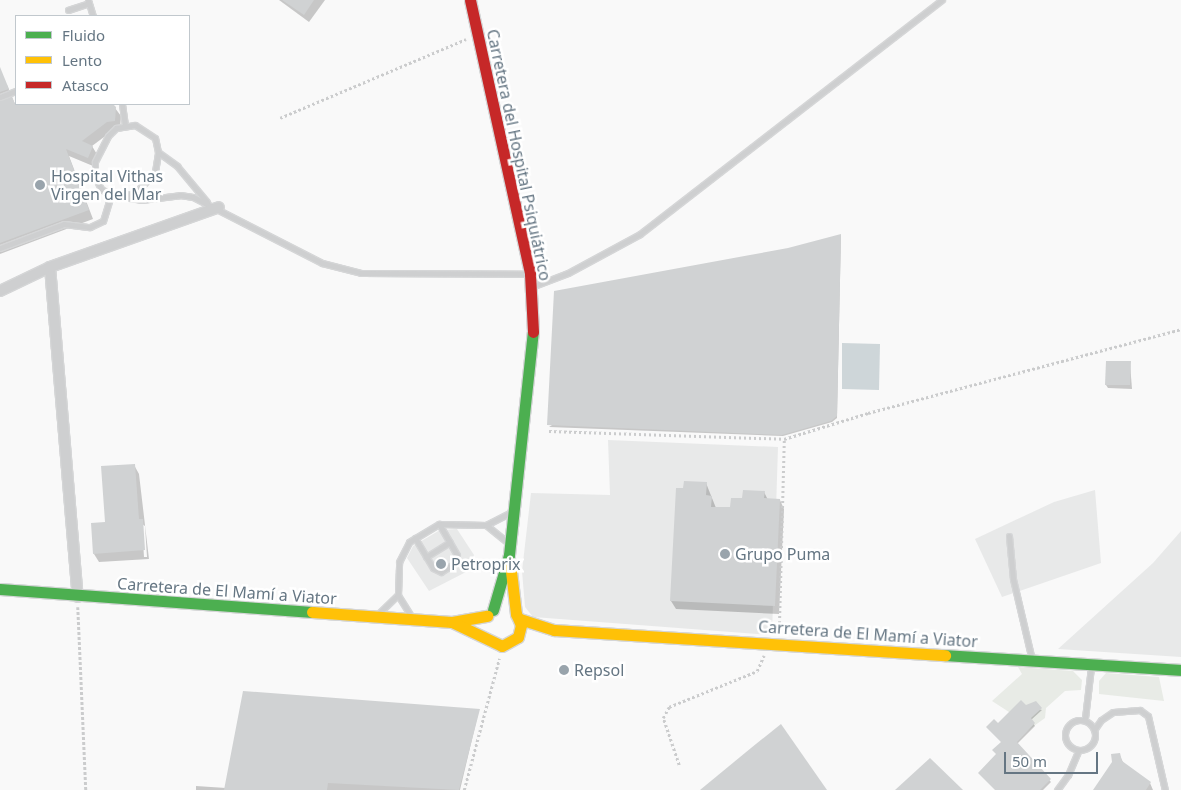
<!DOCTYPE html>
<html>
<head>
<meta charset="utf-8">
<style>
  body { margin:0 }
  #map { position:relative; width:1181px; height:790px; overflow:hidden; background:#f9f9f9; font-family:"Noto Sans",sans-serif }
  div>[style] { position:absolute }
  [style*='--x'] { left:calc(var(--x)*1px); top:calc(var(--y)*1px); width:calc(var(--w)*1px); rotate:calc(var(--a)*1deg) }
  .built>* { inset:0; background:#e8e9e9 }
  .green>* { inset:0; background:#e8ebe6 }
  .water>* { inset:0; background:#ced6d9 }
  .shadow>* { inset:0; background:#0003 }
  .building>* { inset:0; background:#d0d2d3 }
  .path>* { height:2.5px; margin-top:-1.25px; transform-origin:0; background:repeating-linear-gradient(90deg,#cbcccd 0 2.5px,transparent 0 5px) }
  .roads { filter:drop-shadow(1px 0 #d5d6d7) drop-shadow(-1px 0 #d5d6d7) drop-shadow(0 1px #d5d6d7) drop-shadow(0 -1px #d5d6d7) }
  .lane>* { height:5px; margin:-2.5px; padding:0 2.5px; transform-origin:2.5px; border-radius:2.5px; background:#cecfd0 }
  .lane>.ring { margin:-2.5px; padding:0; box-sizing:content-box; background:none; border:5px solid #cecfd0; border-radius:50% }
  .street>* { height:10px; margin:-5px; padding:0 5px; transform-origin:5px; border-radius:5px; background:#cecfd0 }
  .fast>* { height:11px; margin:-5.5px; padding:0 5.5px; transform-origin:5.5px; border-radius:5.5px; background:#4caf50 }
  .slow>* { height:11px; margin:-5.5px; padding:0 5.5px; transform-origin:5.5px; border-radius:5.5px; background:#ffc107 }
  .jam>* { height:11px; margin:-5.5px; padding:0 5.5px; transform-origin:5.5px; border-radius:5.5px; background:#c62828 }
  .dots>* { width:14px; height:14px; translate:-50% -50%; box-sizing:border-box; border:2px solid #fff; border-radius:50% }
  span { translate:-50% -50%; white-space:nowrap; text-align:center; line-height:1.15; -webkit-text-stroke:5px #fff; paint-order:stroke }
  .street-label { font-size:16px; color:#657683 }
  .poi-label { font-size:16px; color:#657683 }
  .left { translate:0 -50%; text-align:left }
  .legend { position:absolute; left:15px; top:15px; width:175px; height:90px; box-sizing:border-box; background:#fff; border:1px solid #c1c8cd; margin:0; padding:6px 9px; list-style:none; font-size:15px; color:#657683 }
  .legend li { display:flex; align-items:center; gap:10px; height:25px }
  .legend b { width:25px; border:1px solid #c1c8cd }
  .scale { position:absolute; left:1004px; top:752px; width:94px; height:22px; box-sizing:border-box; border:2px solid #657683; border-top:0; padding-left:6px; font-size:15px; line-height:18px; white-space:nowrap; color:#657683; -webkit-text-stroke:4px #fff; paint-order:stroke }
</style>
</head>
<body>
<div id="map">
  <div class="built">
    <i style="clip-path:polygon(608px 440px,778px 447px,772px 635px,533px 617px,525px 607px,522px 571px,531px 493px,610px 495px)"></i>
    <i style="clip-path:polygon(1095px 490px,1101px 563px,1002px 597px,975px 539px,1054px 502px)"></i>
    <i style="clip-path:polygon(457px 529px,474px 555px,468px 571px,429px 591px,407px 558px,413px 546px,440px 530px)"></i>
    <i style="clip-path:polygon(1181px 531px,1181px 657px,1058px 649px,1153px 563px)"></i>
  </div>
  <div class="green">
    <i style="clip-path:polygon(1018px 667px,1073px 671px,1082px 680px,1081px 690px,1065px 691px,1046px 708px,1045px 718px,1027px 731px,1009px 712px,992px 701px,1022px 674px)"></i>
    <i style="clip-path:polygon(1106px 673px,1159px 677px,1164px 701px,1099px 694px,1099px 681px)"></i>
  </div>
  <div class="water">
    <i style="clip-path:polygon(842px 343px,880px 344px,879px 390px,842px 389px)"></i>
  </div>
  <div class="shadow">
    <i style="clip-path:polygon(279px 0,325px 0,309px 22px)"></i>
    <i style="clip-path:polygon(7px 85px,15px 104px,112px 104px,121px 116px,120px 130px,112px 131px,92px 146px,98px 156px,93px 166px,69px 156px,93px 219px,0 254px,0 88px)"></i>
    <i style="clip-path:polygon(841px 235px,837px 418px,832px 422px,783px 436px,549px 427px)"></i>
    <i style="clip-path:polygon(1130px 363px,1132px 389px,1108px 388px,1106px 385px)"></i>
    <i style="clip-path:polygon(evenodd,134px 465px,139px 474px,149px 559px,99px 562px,94px 554px,134px 465px,142px 524px,145px 526px,147px 557px,144px 557px,142px 524px)"></i>
    <i style="clip-path:polygon(706px 483px,716px 508px,731px 509px,764px 492px,768px 500px,780px 500px,784px 509px,779px 614px,676px 609px,671px 601px,685px 489px)"></i>
    <i style="clip-path:polygon(1026px 706px,1042px 710px,1031px 720px,1035px 726px,1017px 744px,1051px 782px,1043px 790px,996px 790px,998px 754px,1002px 742px,998px 725px)"></i>
    <i style="clip-path:polygon(479px 710px,460px 790px,196px 790px,196px 786px,226px 788px)"></i>
    <i style="clip-path:polygon(1119px 754px,1124px 764px,1150px 783px,1153px 790px,1094px 790px)"></i>
  </div>
  <div class="building">
    <i style="clip-path:polygon(282px 0,314px 0,304px 15px)"></i>
    <i style="clip-path:polygon(0 67px,9px 89px,0 92px)"></i>
    <i style="clip-path:polygon(12px 97px,15px 104px,113px 104px,116px 107px,115px 121px,107px 122px,82px 141px,93px 146px,88px 158px,66px 149px,89px 210px,0 243px,0 101px)"></i>
    <i style="clip-path:polygon(841px 234px,837px 416px,831px 421px,782px 435px,547px 425px,554px 291px,788px 248px)"></i>
    <i style="clip-path:polygon(1106px 361px,1131px 361px,1130px 385px,1105px 385px)"></i>
    <i style="clip-path:polygon(135px 464px,139px 519px,143px 519px,145px 550px,93px 554px,91px 523px,105px 522px,101px 466px)"></i>
    <i style="clip-path:polygon(684px 481px,707px 482px,706px 495px,712px 496px,711px 507px,730px 507px,731px 498px,742px 498px,743px 490px,765px 491px,764px 498px,780px 499px,775px 606px,670px 601px,676px 488px,683px 488px)"></i>
    <i style="clip-path:polygon(243px 691px,480px 709px,459px 790px,328px 783px,327px 790px,224px 790px)"></i>
    <i style="clip-path:polygon(1021px 700px,1026px 705px,1036px 701px,1042px 708px,1031px 718px,1035px 723px,1017px 742px,1051px 779px,1040px 790px,995px 790px,978px 773px,996px 754px,992px 750px,1001px 742px,986px 727px,994px 719px,998px 723px)"></i>
    <i style="clip-path:polygon(781px 724px,827px 790px,700px 790px,751px 748px)"></i>
    <i style="clip-path:polygon(1120px 753px,1122px 761px,1151px 782px,1146px 790px,1093px 790px,1112px 762px,1111px 754px)"></i>
    <i style="clip-path:polygon(930px 758px,963px 790px,895px 790px)"></i>
  </div>
  <div class="path">
    <i style="--x:280;--y:118;--w:202;--a:-23"></i>
    <i style="--x:549;--y:431;--w:235;--a:1.9"></i>
    <i style="--x:784;--y:439;--w:88;--a:-17.2"></i>
    <i style="--x:868;--y:413;--w:324;--a:-15"></i>
    <i style="--x:78;--y:607;--w:183;--a:87.5"></i>
    <i style="--x:779;--y:633;--w:194;--a:-88.5"></i>
    <i style="--x:679;--y:765;--w:50;--a:-108.8"></i>
    <i style="--x:663;--y:718;--w:13;--a:-61"></i>
    <i style="--x:669;--y:707;--w:95;--a:-22.2"></i>
    <i style="--x:757;--y:671;--w:17;--a:-66"></i>
    <i style="--x:464;--y:790;--w:136;--a:-75"></i>
  </div>
  <div class="roads">
    <div class="lane">
      <i style="--x:88;--y:0;--w:17;--a:73"></i>
      <i style="--x:68;--y:10;--w:22;--a:-18"></i>
      <i style="--x:0;--y:97;--w:17;--a:-21"></i>
      <i style="--x:122;--y:104;--w:22;--a:82"></i>
      <i style="--x:158;--y:152;--w:24;--a:36"></i>
      <i style="--x:177;--y:166;--w:47;--a:50.2"></i>
      <i style="--x:120;--y:196;--w:15;--a:-11"></i>
      <i style="--x:135;--y:193;--w:29;--a:-46"></i>
      <i style="--x:155;--y:172;--w:20;--a:-81"></i>
      <i style="--x:158;--y:152;--w:14;--a:-102"></i>
      <i style="--x:155;--y:138;--w:24;--a:-147"></i>
      <i style="--x:135;--y:125;--w:19;--a:171"></i>
      <i style="--x:116;--y:128;--w:11;--a:135"></i>
      <i style="--x:108;--y:136;--w:29;--a:117"></i>
      <i style="--x:95;--y:162;--w:15;--a:90"></i>
      <i style="--x:95;--y:177;--w:13;--a:63"></i>
      <i style="--x:101;--y:189;--w:12;--a:31"></i>
      <i style="--x:111;--y:195;--w:30;--a:9"></i>
      <i style="--x:141;--y:200;--w:39;--a:-7"></i>
      <i style="--x:180;--y:195;--w:13;--a:9"></i>
      <i style="--x:193;--y:197;--w:145;--a:27.1"></i>
      <i style="--x:322;--y:263;--w:40;--a:14.4"></i>
      <i style="--x:361;--y:273;--w:166;--a:0.3"></i>
      <i style="--x:0;--y:248;--w:68;--a:-20.6"></i>
      <i style="--x:64;--y:224;--w:26;--a:7"></i>
      <i style="--x:90;--y:227;--w:14;--a:-25"></i>
      <i style="--x:103;--y:221;--w:27;--a:-73"></i>
      <i style="--x:534;--y:286;--w:36;--a:-21"></i>
      <i style="--x:568;--y:273;--w:82;--a:-28.4"></i>
      <i style="--x:640;--y:234;--w:382;--a:-37.8"></i>
      <i style="--x:486;--y:525;--w:27;--a:39"></i>
      <i style="--x:1009;--y:536;--w:43;--a:84.7"></i>
      <i style="--x:1013;--y:579;--w:83;--a:76.8"></i>
      <i style="--x:415;--y:538;--w:35;--a:59"></i>
      <i style="--x:433;--y:568;--w:9;--a:27"></i>
      <i style="--x:441;--y:572;--w:17;--a:-33"></i>
      <i style="--x:455;--y:563;--w:8;--a:-76"></i>
      <i style="--x:457;--y:555;--w:36;--a:-120"></i>
      <i style="--x:426;--y:557;--w:28;--a:-32"></i>
      <i style="--x:378;--y:614;--w:28;--a:-44"></i>
      <i style="--x:411;--y:616;--w:25;--a:-122"></i>
      <i style="--x:398;--y:595;--w:33;--a:-88"></i>
      <i style="--x:399;--y:562;--w:22;--a:-63"></i>
      <i style="--x:409;--y:542;--w:35;--a:-31"></i>
      <i style="--x:439;--y:524;--w:47;--a:1.2"></i>
      <i style="--x:486;--y:525;--w:28;--a:-27"></i>
      <i style="--x:1085;--y:718;--w:51;--a:-83.3"></i>
      <i class="ring" style="left:1065px;top:720px;width:25px;height:25px"></i>
      <i style="--x:1094;--y:730;--w:12;--a:-55"></i>
      <i style="--x:1101;--y:720;--w:14;--a:-34"></i>
      <i style="--x:1113;--y:712;--w:27;--a:-4"></i>
      <i style="--x:1140;--y:710;--w:10;--a:37"></i>
      <i style="--x:1148;--y:716;--w:76;--a:77.1"></i>
      <i style="--x:1057;--y:790;--w:19;--a:-54"></i>
      <i style="--x:1068;--y:775;--w:25;--a:-67"></i>
    </div>
    <div class="street">
      <i style="--x:50;--y:267;--w:331;--a:85.2"></i>
      <i style="--x:0;--y:291;--w:55;--a:-25.6"></i>
      <i style="--x:50;--y:267;--w:179;--a:-19.5"></i>
    </div>
    <div class="fast">
      <i style="--x:0;--y:589;--w:313;--a:4.2"></i>
      <i style="--x:493;--y:610;--w:57;--a:-73.8"></i>
      <i style="--x:509;--y:555;--w:224;--a:-83.9"></i>
      <i style="--x:945;--y:655;--w:236;--a:3.6"></i>
    </div>
    <div class="slow">
      <i style="--x:312;--y:612;--w:140;--a:4.1"></i>
      <i style="--x:452;--y:622;--w:36;--a:-10"></i>
      <i style="--x:520;--y:619;--w:36;--a:18"></i>
      <i style="--x:554;--y:630;--w:392;--a:3.7"></i>
      <i style="--x:452;--y:622;--w:55;--a:25.6"></i>
      <i style="--x:502;--y:646;--w:18;--a:-29"></i>
      <i style="--x:518;--y:637;--w:12;--a:-76"></i>
      <i style="--x:521;--y:625;--w:12;--a:-114"></i>
      <i style="--x:516;--y:614;--w:51;--a:-96.7"></i>
    </div>
    <div class="jam">
      <i style="--x:470;--y:0;--w:280;--a:77.6"></i>
      <i style="--x:530;--y:274;--w:58;--a:87"></i>
    </div>
  </div>
  <div class="dots">
    <i style="left:40px;top:185px;background:#99a4ac"></i>
    <i style="left:725px;top:554px;background:#99a4ac"></i>
    <i style="left:441px;top:564px;background:#99a4ac"></i>
    <i style="left:564px;top:670px;background:#99a4ac"></i>
  </div>
  <div class="street-label">
    <span style="left:519px;top:155px;rotate:78deg">Carretera del Hospital Psiquiátrico</span>
    <span style="left:227px;top:591px;rotate:4deg">Carretera de El Mamí a Viator</span>
    <span style="left:868px;top:634px;rotate:4deg">Carretera de El Mamí a Viator</span>
  </div>
  <div class="poi-label">
    <span class="left" style="left:51px;top:185px">Hospital Vithas<br>Virgen del Mar</span>
    <span class="left" style="left:735px;top:554px">Grupo Puma</span>
    <span class="left" style="left:451px;top:564px">Petroprix</span>
    <span class="left" style="left:574px;top:670px">Repsol</span>
  </div>
  <ul class="legend">
  <li><b style="height:6px;background:#4caf50"></b>Fluido</li>
  <li><b style="height:6px;background:#ffc107"></b>Lento</li>
  <li><b style="height:6px;background:#c62828"></b>Atasco</li>
  </ul>
  <div class="scale">50 m</div>
</div>
</body>
</html>
